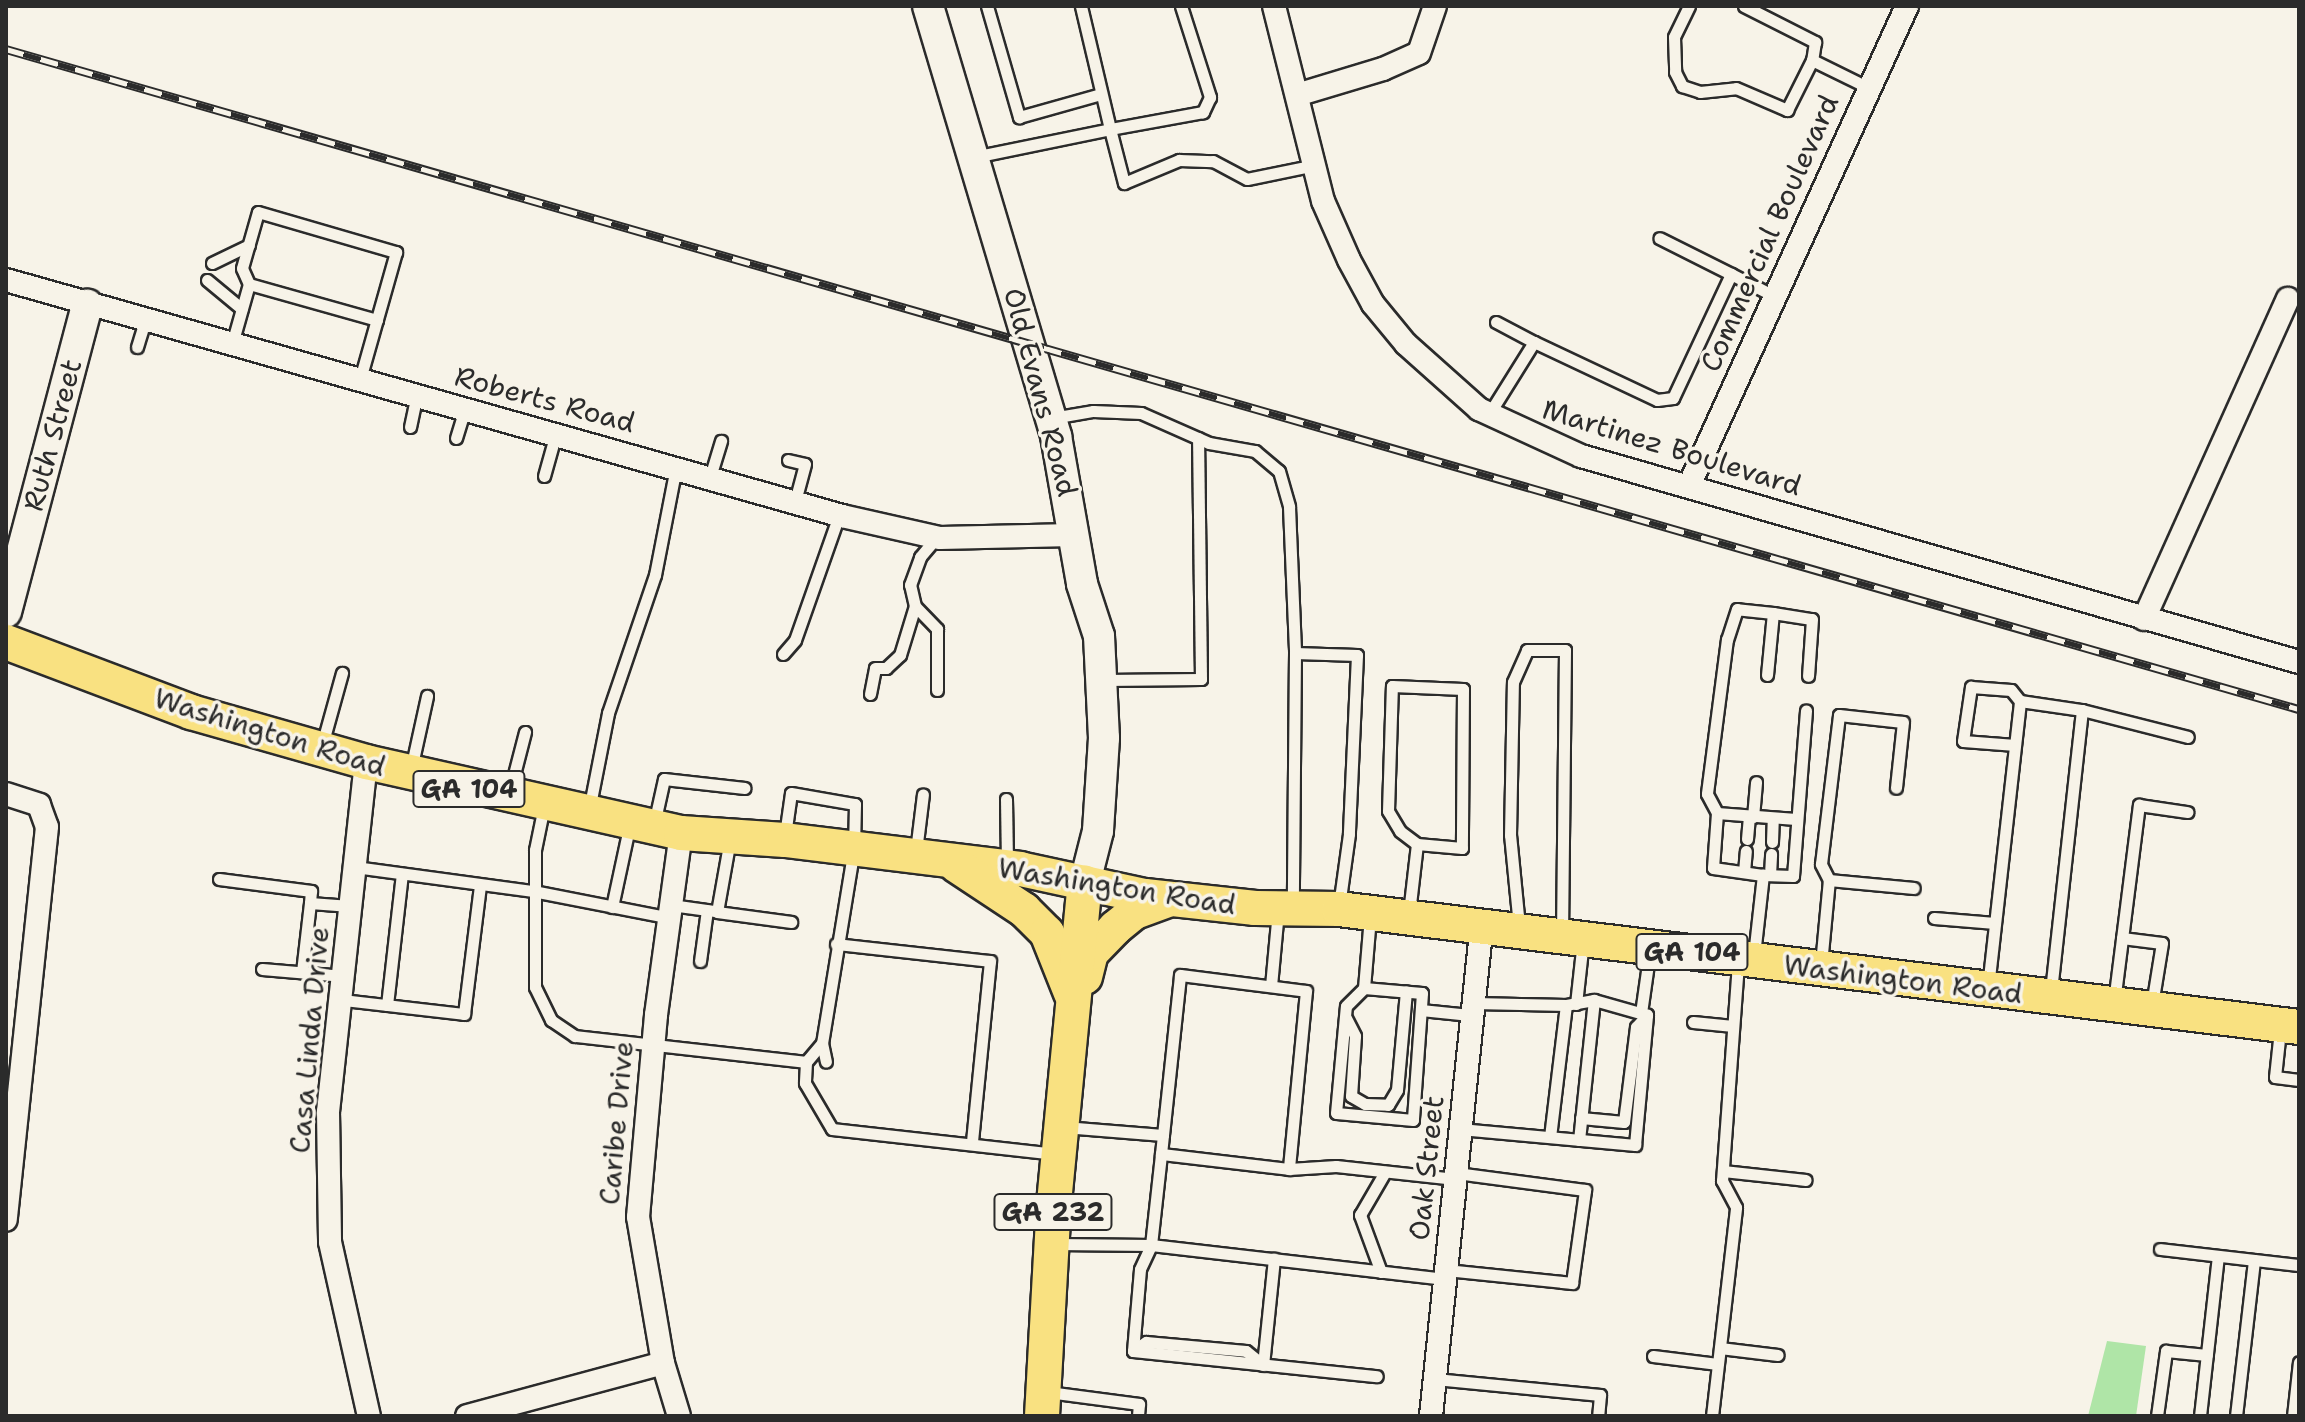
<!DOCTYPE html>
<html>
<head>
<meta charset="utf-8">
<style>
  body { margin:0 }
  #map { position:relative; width:2305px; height:1422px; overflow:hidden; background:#f7f3e8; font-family:"Shantell Sans",sans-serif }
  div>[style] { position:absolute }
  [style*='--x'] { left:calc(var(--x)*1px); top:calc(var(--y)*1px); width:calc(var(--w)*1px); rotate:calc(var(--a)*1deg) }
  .green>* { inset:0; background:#afe5a7 }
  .roads { filter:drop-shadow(2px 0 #2b2b2b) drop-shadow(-2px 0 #2b2b2b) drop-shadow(0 2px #2b2b2b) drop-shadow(0 -2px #2b2b2b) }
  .lane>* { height:11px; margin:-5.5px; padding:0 5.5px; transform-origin:5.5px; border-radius:5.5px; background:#f7f3e8 }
  .street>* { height:22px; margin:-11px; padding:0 11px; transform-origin:11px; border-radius:11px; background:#f7f3e8 }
  .secondary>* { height:30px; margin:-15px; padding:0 15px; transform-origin:15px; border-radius:15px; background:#f7f3e8 }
  .primary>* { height:34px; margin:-17px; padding:0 17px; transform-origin:17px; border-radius:17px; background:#f9e181 }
  .rail>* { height:9px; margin-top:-4.5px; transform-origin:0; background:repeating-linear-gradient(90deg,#f7f3e8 0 18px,#2b2b2b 0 36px); box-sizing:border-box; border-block:2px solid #2b2b2b }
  span { translate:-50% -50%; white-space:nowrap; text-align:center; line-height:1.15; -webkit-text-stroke:7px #f7f3e8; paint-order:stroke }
  .shield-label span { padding:2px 6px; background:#f7f3e8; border:2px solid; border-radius:6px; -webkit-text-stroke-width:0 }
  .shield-label { font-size:26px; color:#2b2b2b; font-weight:700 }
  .street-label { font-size:28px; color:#2b2b2b }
  .frame { position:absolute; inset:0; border:8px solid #2b2b2b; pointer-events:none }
</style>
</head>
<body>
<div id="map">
  <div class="green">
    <i style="clip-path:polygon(2107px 1341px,2146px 1346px,2136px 1416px,2088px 1416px)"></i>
  </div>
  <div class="roads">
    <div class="lane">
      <i style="--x:987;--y:6;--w:116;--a:73.9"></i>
      <i style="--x:1019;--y:117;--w:85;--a:-15.7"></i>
      <i style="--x:1181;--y:6;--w:96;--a:72.3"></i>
      <i style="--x:1210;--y:97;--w:17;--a:115"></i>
      <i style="--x:1203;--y:112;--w:95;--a:169.6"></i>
      <i style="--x:1110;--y:129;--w:56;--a:75.5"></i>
      <i style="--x:1124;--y:183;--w:60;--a:-22.7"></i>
      <i style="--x:1179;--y:160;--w:34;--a:2"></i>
      <i style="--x:1213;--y:161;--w:38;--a:28"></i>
      <i style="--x:1247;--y:179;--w:69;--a:-11.6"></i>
      <i style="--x:1689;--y:6;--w:34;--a:116"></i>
      <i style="--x:1674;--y:37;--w:35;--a:88"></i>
      <i style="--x:1675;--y:72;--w:16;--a:63"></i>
      <i style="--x:1682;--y:86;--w:19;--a:18"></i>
      <i style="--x:1700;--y:92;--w:36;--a:-6"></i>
      <i style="--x:1736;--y:88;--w:56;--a:23.3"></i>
      <i style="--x:1787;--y:110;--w:56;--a:-63.4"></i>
      <i style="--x:1812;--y:60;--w:61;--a:26.1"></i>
      <i style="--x:1744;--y:6;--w:80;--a:26.9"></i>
      <i style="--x:1815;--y:42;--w:18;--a:99"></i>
      <i style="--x:974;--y:157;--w:139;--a:-11.6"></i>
      <i style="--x:1110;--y:129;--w:126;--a:-103.3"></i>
      <i style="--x:212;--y:263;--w:41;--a:-25.9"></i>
      <i style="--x:1731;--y:274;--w:48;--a:27.1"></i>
      <i style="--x:207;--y:280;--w:45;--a:39.6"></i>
      <i style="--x:249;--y:284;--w:17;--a:-114"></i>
      <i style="--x:242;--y:268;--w:58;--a:-74.1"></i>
      <i style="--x:258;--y:212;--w:144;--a:16.2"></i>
      <i style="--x:396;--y:252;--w:132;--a:105.8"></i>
      <i style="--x:1496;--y:322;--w:43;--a:27.8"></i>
      <i style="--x:232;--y:344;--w:62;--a:-74.2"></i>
      <i style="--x:249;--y:284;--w:133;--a:15.7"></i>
      <i style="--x:137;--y:347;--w:27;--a:-73"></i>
      <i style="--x:1489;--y:414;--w:85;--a:-58"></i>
      <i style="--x:1534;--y:342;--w:136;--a:25.2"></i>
      <i style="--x:1657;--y:400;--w:16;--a:-7"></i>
      <i style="--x:1673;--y:398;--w:137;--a:-64.9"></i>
      <i style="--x:1731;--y:274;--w:80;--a:-153.4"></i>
      <i style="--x:1052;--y:418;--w:42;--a:-9.7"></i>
      <i style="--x:1093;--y:411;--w:48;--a:2.4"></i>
      <i style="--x:1141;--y:413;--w:74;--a:23.8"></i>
      <i style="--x:1209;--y:443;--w:47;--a:9.9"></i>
      <i style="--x:1255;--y:451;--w:31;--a:40"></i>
      <i style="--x:1279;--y:471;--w:37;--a:74"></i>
      <i style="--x:1289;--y:507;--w:146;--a:87.6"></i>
      <i style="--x:1295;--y:653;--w:251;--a:90.5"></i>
      <i style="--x:410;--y:427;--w:33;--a:-78"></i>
      <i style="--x:456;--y:438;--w:31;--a:-73"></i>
      <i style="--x:788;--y:460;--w:17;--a:13"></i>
      <i style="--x:805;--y:464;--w:39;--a:105"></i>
      <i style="--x:544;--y:476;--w:45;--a:-74.4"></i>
      <i style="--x:710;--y:477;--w:38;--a:-73"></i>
      <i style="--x:915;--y:606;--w:32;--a:46"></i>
      <i style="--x:937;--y:629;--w:61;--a:90"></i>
      <i style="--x:1773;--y:613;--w:36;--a:-174"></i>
      <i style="--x:1737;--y:609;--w:32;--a:108"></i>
      <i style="--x:1727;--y:639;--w:156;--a:97.4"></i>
      <i style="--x:1707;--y:794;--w:21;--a:62"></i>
      <i style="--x:1717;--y:813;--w:79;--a:4.3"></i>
      <i style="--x:1295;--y:653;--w:62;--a:1.8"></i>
      <i style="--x:1357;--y:655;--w:179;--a:92.6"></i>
      <i style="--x:1349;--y:834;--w:73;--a:97.9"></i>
      <i style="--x:783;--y:654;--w:18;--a:-49"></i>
      <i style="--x:795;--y:640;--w:133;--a:-70.6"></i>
      <i style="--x:1767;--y:675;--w:62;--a:-84.5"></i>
      <i style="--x:1773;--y:613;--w:39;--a:9"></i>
      <i style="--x:1812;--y:619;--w:57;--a:94"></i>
      <i style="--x:1104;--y:680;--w:97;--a:-0.6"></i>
      <i style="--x:1201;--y:679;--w:241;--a:-90.7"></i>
      <i style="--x:1392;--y:686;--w:71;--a:2.4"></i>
      <i style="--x:1463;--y:689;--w:159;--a:90.4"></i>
      <i style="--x:1462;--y:848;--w:45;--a:-174.9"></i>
      <i style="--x:1417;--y:844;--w:21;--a:-143"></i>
      <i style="--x:1400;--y:831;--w:23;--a:-121"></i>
      <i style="--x:1388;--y:811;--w:125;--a:-88.2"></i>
      <i style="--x:870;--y:694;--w:26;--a:-79"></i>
      <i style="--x:875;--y:668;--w:11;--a:0"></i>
      <i style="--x:886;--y:668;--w:19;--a:-43"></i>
      <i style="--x:900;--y:655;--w:51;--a:-73"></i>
      <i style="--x:915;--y:606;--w:22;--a:-103"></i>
      <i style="--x:910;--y:585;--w:30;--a:-70"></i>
      <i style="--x:920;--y:557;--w:25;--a:-50"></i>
      <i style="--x:2082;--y:710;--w:109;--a:14.3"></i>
      <i style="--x:322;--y:745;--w:75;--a:-74.5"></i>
      <i style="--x:2015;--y:745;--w:52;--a:-175.6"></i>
      <i style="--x:1963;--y:741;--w:55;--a:-81.6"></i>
      <i style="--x:1971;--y:687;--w:40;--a:4.3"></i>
      <i style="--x:2011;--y:690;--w:14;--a:51"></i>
      <i style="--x:411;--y:769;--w:75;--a:-77.6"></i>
      <i style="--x:510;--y:790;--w:60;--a:-75.5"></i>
      <i style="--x:1006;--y:799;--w:64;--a:89.1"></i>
      <i style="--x:544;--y:806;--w:45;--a:101.6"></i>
      <i style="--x:535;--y:850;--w:137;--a:90"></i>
      <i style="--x:535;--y:987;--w:37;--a:64"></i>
      <i style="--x:551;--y:1020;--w:29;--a:34"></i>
      <i style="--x:575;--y:1036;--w:232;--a:6.4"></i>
      <i style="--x:589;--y:810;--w:99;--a:-78.9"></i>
      <i style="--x:608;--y:713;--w:146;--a:-71.2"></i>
      <i style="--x:655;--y:575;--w:110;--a:-79"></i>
      <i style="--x:1717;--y:813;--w:55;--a:94.2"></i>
      <i style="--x:1713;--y:868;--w:50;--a:8"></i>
      <i style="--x:1753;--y:817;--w:35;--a:-85"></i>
      <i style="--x:654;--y:824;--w:46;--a:-77.5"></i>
      <i style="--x:664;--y:779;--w:81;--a:6.4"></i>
      <i style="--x:785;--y:835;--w:42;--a:-81.9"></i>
      <i style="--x:791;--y:793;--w:65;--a:9.8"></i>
      <i style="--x:855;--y:804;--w:44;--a:91.3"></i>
      <i style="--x:854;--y:848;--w:198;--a:99.3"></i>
      <i style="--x:822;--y:1043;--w:25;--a:130"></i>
      <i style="--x:806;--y:1062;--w:21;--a:93"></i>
      <i style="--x:805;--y:1083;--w:53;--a:59.6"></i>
      <i style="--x:832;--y:1129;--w:225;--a:6.4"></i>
      <i style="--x:730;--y:839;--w:74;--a:100.1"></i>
      <i style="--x:717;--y:912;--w:75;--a:7.7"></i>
      <i style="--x:1747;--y:839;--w:23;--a:-85"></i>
      <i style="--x:1772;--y:842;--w:23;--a:-88"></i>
      <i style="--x:916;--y:851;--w:57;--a:-83"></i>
      <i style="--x:355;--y:867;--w:180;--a:7.7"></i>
      <i style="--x:533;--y:891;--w:140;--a:11.1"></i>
      <i style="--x:1744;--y:872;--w:21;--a:-85"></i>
      <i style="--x:1770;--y:875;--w:21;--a:-87"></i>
      <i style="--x:219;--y:879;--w:93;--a:7.4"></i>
      <i style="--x:311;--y:891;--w:12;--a:95"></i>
      <i style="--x:310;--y:903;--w:40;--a:4.3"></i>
      <i style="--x:1829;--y:880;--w:18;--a:-117"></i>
      <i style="--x:1821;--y:864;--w:150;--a:-83.1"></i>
      <i style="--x:1839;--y:715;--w:64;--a:6.2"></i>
      <i style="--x:1903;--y:722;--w:66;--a:96.1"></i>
      <i style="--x:671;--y:905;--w:43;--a:7.9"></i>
      <i style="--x:612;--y:907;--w:86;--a:-77.9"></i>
      <i style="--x:1409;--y:913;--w:69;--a:-83.4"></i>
      <i style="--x:1934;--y:918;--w:61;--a:4.7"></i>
      <i style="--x:1519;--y:926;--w:91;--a:-95.6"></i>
      <i style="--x:1510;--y:835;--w:153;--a:-88.9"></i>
      <i style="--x:1513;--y:682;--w:35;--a:-66"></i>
      <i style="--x:1527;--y:650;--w:38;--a:0"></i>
      <i style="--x:1565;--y:650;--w:282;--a:90.6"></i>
      <i style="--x:2122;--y:938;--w:40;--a:7.1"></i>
      <i style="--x:2162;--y:943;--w:63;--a:99.2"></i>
      <i style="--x:836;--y:944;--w:155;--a:6.3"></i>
      <i style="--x:990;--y:961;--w:182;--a:95.7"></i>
      <i style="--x:1754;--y:955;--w:81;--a:-83.6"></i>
      <i style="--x:1763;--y:875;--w:30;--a:2"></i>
      <i style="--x:1793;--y:876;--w:166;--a:-85.5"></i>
      <i style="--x:700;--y:961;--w:51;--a:-82.2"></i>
      <i style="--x:1821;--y:964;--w:84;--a:-84.6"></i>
      <i style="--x:1829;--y:880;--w:85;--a:5.4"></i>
      <i style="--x:262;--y:969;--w:82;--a:4.9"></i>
      <i style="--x:302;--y:972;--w:69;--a:-83.4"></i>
      <i style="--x:1271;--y:986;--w:75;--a:-84.7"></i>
      <i style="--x:1988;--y:987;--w:288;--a:-83.6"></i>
      <i style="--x:2020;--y:701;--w:63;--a:8.3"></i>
      <i style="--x:2082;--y:710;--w:284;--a:96.3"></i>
      <i style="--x:1364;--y:988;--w:58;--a:4.9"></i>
      <i style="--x:1422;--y:993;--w:127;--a:94.1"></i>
      <i style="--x:1413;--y:1120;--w:77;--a:-174.8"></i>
      <i style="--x:1336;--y:1113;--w:107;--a:-84.7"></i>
      <i style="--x:1346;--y:1006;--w:25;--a:-45"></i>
      <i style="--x:1364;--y:988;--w:71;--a:-85.2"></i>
      <i style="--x:343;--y:1000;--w:122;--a:6.6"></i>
      <i style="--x:464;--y:1014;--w:130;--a:-82.9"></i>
      <i style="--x:2114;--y:1002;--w:199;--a:-82.8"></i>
      <i style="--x:2139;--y:805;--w:49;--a:8.3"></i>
      <i style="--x:1576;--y:1004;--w:63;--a:-83.7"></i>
      <i style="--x:387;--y:1005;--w:132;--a:-83.5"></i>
      <i style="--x:1421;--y:1010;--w:49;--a:5.8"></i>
      <i style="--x:1641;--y:1013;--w:64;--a:-81.9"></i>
      <i style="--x:1346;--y:1018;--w:20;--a:63"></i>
      <i style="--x:1355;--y:1036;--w:60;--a:93.8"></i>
      <i style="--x:1351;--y:1096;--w:16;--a:30"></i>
      <i style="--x:1365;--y:1104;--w:23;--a:2"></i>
      <i style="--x:1388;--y:1105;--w:17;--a:-59"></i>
      <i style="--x:1397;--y:1090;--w:99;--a:-84.8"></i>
      <i style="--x:1693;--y:1022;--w:40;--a:5.7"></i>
      <i style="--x:2280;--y:1030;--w:47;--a:96.1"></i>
      <i style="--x:2275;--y:1077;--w:24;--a:7"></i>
      <i style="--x:822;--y:1043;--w:19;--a:78"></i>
      <i style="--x:1581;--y:1118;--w:43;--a:5.3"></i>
      <i style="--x:1624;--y:1122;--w:96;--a:-82.8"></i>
      <i style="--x:1636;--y:1027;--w:16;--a:-47"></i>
      <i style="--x:1064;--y:1127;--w:99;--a:4.6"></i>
      <i style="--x:1460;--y:1129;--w:176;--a:5.2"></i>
      <i style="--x:1635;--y:1145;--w:131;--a:-84.7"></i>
      <i style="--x:1647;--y:1015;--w:55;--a:-164.2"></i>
      <i style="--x:1594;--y:1000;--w:28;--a:170"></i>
      <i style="--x:1566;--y:1005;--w:92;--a:-178.8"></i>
      <i style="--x:1550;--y:1137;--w:133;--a:-83.1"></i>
      <i style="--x:1579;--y:1140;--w:141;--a:-83.9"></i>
      <i style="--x:1289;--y:1169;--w:47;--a:-3.7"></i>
      <i style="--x:1336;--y:1166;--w:120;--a:6.2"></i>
      <i style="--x:1723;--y:1171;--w:83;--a:6.2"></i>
      <i style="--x:1055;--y:1244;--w:96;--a:0.6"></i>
      <i style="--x:1151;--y:1245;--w:296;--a:6.6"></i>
      <i style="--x:2160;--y:1249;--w:140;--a:6.6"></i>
      <i style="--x:1446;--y:1270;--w:127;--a:5.9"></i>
      <i style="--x:1572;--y:1283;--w:94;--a:-82"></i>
      <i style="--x:1585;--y:1190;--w:130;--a:-172.5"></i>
      <i style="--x:1381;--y:1272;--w:61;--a:-110.2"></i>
      <i style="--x:1360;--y:1215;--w:50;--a:-59.8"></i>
      <i style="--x:1720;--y:1348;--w:58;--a:6.9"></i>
      <i style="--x:1133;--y:1351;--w:82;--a:-85.1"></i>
      <i style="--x:1140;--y:1269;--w:26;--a:-65"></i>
      <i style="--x:1151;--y:1245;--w:92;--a:-83.7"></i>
      <i style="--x:1161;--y:1154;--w:19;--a:-84"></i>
      <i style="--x:1163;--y:1135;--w:161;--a:-83.9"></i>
      <i style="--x:1180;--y:975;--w:127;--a:7.2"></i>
      <i style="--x:1306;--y:991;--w:179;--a:95.5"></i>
      <i style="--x:1289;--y:1169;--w:129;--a:-173.3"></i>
      <i style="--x:1133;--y:1351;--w:245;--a:5.9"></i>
      <i style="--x:1133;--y:1351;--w:16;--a:-35"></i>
      <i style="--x:1146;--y:1342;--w:100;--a:5.1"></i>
      <i style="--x:1246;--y:1351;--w:19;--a:39"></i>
      <i style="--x:1653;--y:1356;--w:65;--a:7"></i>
      <i style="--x:1263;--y:1365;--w:107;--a:-84.1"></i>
      <i style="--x:1435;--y:1379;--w:166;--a:5.5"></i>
      <i style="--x:1600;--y:1395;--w:21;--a:95"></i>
      <i style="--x:1048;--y:1392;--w:92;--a:7.5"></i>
      <i style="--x:1139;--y:1404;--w:12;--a:95"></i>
      <i style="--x:1712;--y:1416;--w:210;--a:-83.4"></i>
      <i style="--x:1736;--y:1207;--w:30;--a:-118"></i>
      <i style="--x:1722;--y:1181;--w:219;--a:-85.8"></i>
      <i style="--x:2157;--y:1416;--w:66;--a:-82.1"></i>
      <i style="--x:2166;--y:1351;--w:41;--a:5.6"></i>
      <i style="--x:2200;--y:1416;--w:161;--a:-83.6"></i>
      <i style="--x:2236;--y:1416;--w:157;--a:-83.4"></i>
      <i style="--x:2293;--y:1416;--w:54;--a:-83.7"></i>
    </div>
    <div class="street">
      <i style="--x:1274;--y:6;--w:201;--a:75.9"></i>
      <i style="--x:1323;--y:201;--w:64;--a:66.2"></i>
      <i style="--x:1349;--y:260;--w:50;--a:61.4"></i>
      <i style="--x:1373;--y:304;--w:52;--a:50.5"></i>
      <i style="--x:1406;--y:344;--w:98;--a:41.7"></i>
      <i style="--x:1479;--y:409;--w:112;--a:24.7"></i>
      <i style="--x:1581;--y:456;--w:747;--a:16.01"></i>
      <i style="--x:1300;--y:94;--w:87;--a:-16.8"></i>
      <i style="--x:1383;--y:69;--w:39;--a:-24"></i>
      <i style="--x:1419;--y:53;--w:50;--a:-71.2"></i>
      <i style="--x:6;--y:280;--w:869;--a:15.76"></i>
      <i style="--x:842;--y:516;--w:100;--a:12.7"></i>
      <i style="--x:940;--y:538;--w:133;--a:-1.3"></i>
      <i style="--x:1689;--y:486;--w:527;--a:-65.57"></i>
      <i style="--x:2144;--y:619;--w:351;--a:-65.8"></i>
      <i style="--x:366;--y:762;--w:352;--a:96.2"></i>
      <i style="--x:328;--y:1112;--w:130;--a:89.1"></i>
      <i style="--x:330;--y:1242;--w:178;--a:77.4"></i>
      <i style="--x:6;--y:794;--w:35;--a:18"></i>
      <i style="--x:39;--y:805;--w:23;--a:70"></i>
      <i style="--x:47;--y:827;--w:395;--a:96"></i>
      <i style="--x:467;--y:1416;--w:203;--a:-15.1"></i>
      <i style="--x:679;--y:1416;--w:55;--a:-106.8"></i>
      <i style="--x:663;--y:1363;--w:148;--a:-99.7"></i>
      <i style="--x:638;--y:1217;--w:203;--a:-84.9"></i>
      <i style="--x:656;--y:1015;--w:184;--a:-82.2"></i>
      <i style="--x:1431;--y:1416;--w:493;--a:-84.1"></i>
    </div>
    <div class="secondary">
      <i style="--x:928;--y:6;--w:449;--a:73.4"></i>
      <i style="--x:1056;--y:436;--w:150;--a:80"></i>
      <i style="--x:1082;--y:584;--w:55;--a:71.9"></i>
      <i style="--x:1099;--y:636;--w:102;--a:87.2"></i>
      <i style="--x:1104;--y:738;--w:93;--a:93.7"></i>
      <i style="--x:1098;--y:831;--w:53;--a:104.3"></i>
      <i style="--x:6;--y:612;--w:318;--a:-75.2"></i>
    </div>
    <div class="primary">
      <i style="--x:6;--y:642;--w:198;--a:20.7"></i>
      <i style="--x:191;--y:712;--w:182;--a:15.9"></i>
      <i style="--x:366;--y:762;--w:323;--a:12.7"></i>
      <i style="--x:681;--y:833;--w:104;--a:3.9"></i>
      <i style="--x:785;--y:840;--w:237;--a:7"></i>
      <i style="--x:1020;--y:869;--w:128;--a:12.2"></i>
      <i style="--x:1145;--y:896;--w:111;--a:6.2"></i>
      <i style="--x:1255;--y:908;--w:84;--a:0.7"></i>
      <i style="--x:1339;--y:909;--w:967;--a:7.01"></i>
      <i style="--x:956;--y:865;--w:82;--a:33.5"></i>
      <i style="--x:1024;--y:910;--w:33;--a:45"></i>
      <i style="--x:1047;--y:933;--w:65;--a:68.2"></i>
      <i style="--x:1085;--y:977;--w:25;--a:-76"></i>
      <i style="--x:1091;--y:953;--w:35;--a:-46"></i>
      <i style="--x:1115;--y:928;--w:26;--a:-39"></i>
      <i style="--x:1135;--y:912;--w:37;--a:-20"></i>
      <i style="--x:1042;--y:1416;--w:213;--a:-86.8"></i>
      <i style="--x:1054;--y:1203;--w:322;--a:-84.5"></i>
    </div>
  </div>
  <div class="rail">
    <i style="--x:6;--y:49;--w:2386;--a:16.06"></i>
  </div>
  <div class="shield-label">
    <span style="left:469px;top:789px">GA 104</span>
    <span style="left:1692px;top:952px">GA 104</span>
    <span style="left:1053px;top:1212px">GA 232</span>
  </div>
  <div class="street-label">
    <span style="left:1769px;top:233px;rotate:-66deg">Commercial Boulevard</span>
    <span style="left:1041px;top:392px;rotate:75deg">Old Evans Road</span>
    <span style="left:545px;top:399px;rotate:15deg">Roberts Road</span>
    <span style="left:52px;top:435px;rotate:-75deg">Ruth Street</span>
    <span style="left:1672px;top:447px;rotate:17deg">Martinez Boulevard</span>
    <span style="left:270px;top:732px;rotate:17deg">Washington Road</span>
    <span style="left:1117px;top:886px;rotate:9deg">Washington Road</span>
    <span style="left:1903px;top:979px;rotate:7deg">Washington Road</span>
    <span style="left:309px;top:1040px;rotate:-85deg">Casa Linda Drive</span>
    <span style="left:616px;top:1123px;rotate:-85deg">Caribe Drive</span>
    <span style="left:1426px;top:1168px;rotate:-84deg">Oak Street</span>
  </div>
  <div class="frame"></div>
</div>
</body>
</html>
